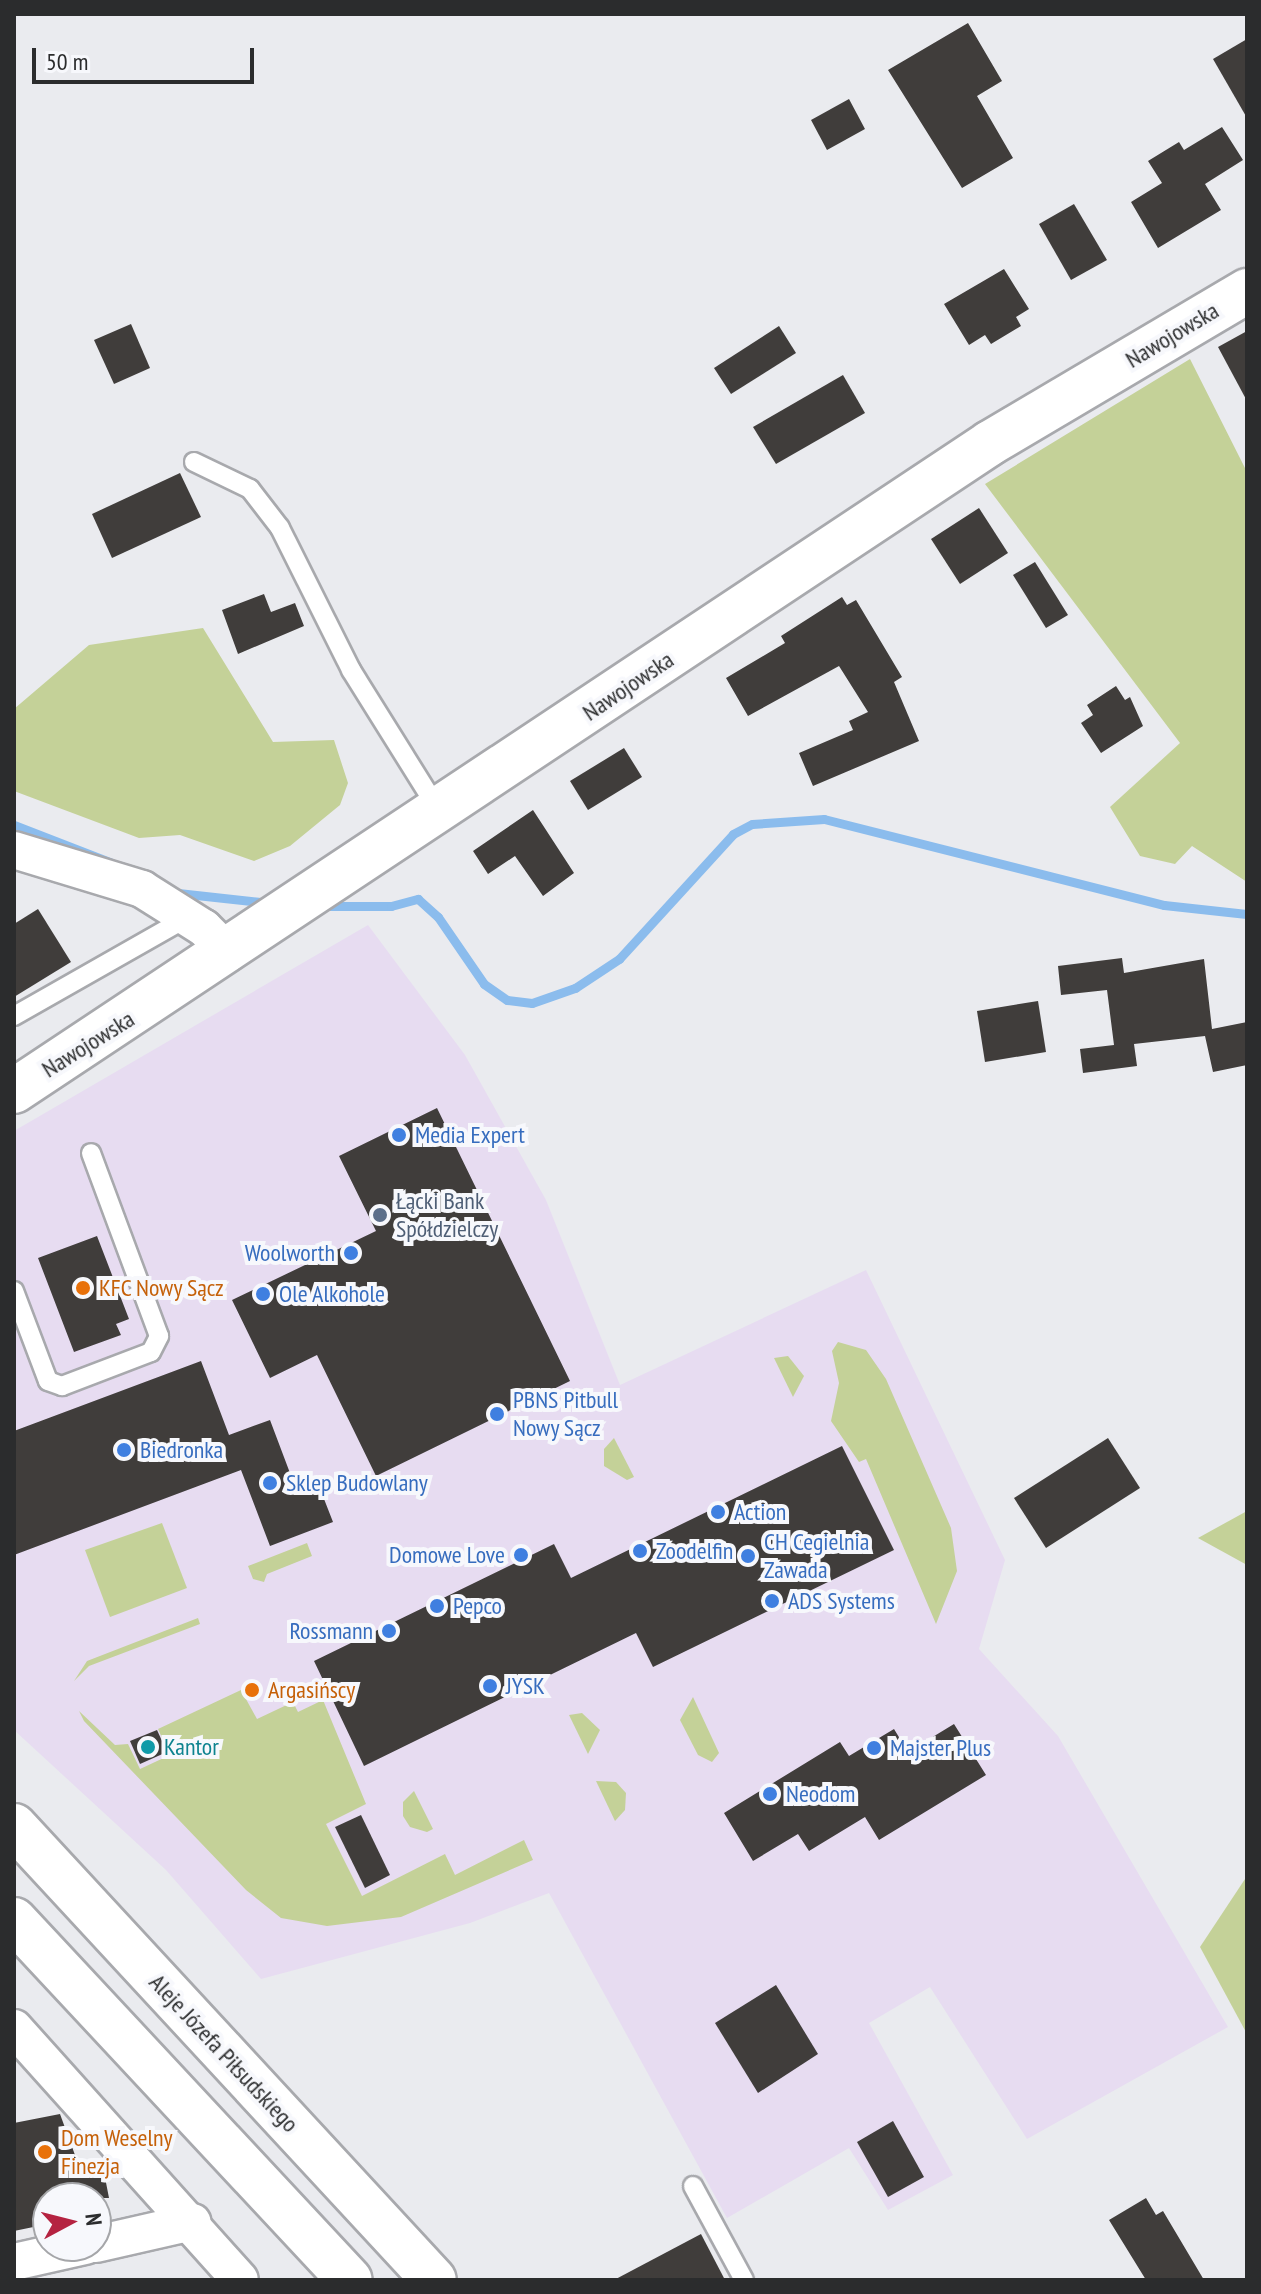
<!DOCTYPE html>
<html>
<head>
<meta charset="utf-8">
<style>
  body { margin:0 }
  #map { position:relative; width:1261px; height:2294px; overflow:hidden; background:#eaebef; font-family:"PT Sans Narrow",sans-serif }
  div>[style] { position:absolute }
  [style*='--x'] { left:calc(var(--x)*1px); top:calc(var(--y)*1px); width:calc(var(--w)*1px); rotate:calc(var(--a)*1deg) }
  .commercial>* { inset:0; background:#e7dcf1 }
  .green>* { inset:0; background:#c4d198 }
  .stream>* { height:9px; margin:-4.5px; padding:0 4.5px; transform-origin:4.5px; border-radius:4.5px; background:#8bbced }
  .building>* { inset:0; background:#403d3b }
  .roads { filter:drop-shadow(2px 0 #a8a9ad) drop-shadow(-2px 0 #a8a9ad) drop-shadow(0 2px #a8a9ad) drop-shadow(0 -2px #a8a9ad) }
  .lane>* { height:18px; margin:-9px; padding:0 9px; transform-origin:9px; border-radius:9px; background:#fff }
  .street>* { height:36px; margin:-18px; padding:0 18px; transform-origin:18px; border-radius:18px; background:#fff }
  .secondary>* { height:44px; margin:-22px; padding:0 22px; transform-origin:22px; border-radius:22px; background:#fff }
  .primary>* { height:44px; margin:-22px; padding:0 22px; transform-origin:22px; border-radius:22px; background:#fff }
  .dots>* { width:22px; height:22px; translate:-50% -50%; box-sizing:border-box; border:4px solid #f7f8fc; border-radius:50% }
  span { translate:-50% -50%; white-space:nowrap; text-align:center; line-height:1.15; -webkit-text-stroke:8px #f7f8fc; paint-order:stroke }
  .street-label { font-size:24px; color:#2b2c2d }
  .shop-label { font-size:24px; color:#366cbe }
  .left { translate:0 -50%; text-align:left }
  .right { translate:-100% -50%; text-align:right }
  .service-label { font-size:24px; color:#4e5e75 }
  .food-label { font-size:24px; color:#c56008 }
  .culture-label { font-size:24px; color:#0d838f }
  .frame { position:absolute; inset:0; border:16px solid #2b2c2d; pointer-events:none }
  .north { position:absolute; left:32px; top:2182px; width:80px; height:80px; box-sizing:border-box; background:#f7f8fc; border:2px solid #a5a6a9; border-radius:50%; rotate:83deg; font-size:22px; font-weight:700; line-height:32px; text-align:center; color:#2b2c2d }
  .north::after { content:''; display:block; margin:auto; width:28px; height:36px; background:#b52341; clip-path:polygon(50% 0,100% 100%,50% 72%,0 100%) }
  .scale { position:absolute; left:32px; top:48px; width:222px; height:36px; box-sizing:border-box; border:4px solid #2b2c2d; border-top:0; padding-left:10px; font-size:24px; line-height:28px; white-space:nowrap; color:#2b2c2d; -webkit-text-stroke:6px #f7f8fc; paint-order:stroke }
</style>
</head>
<body>
<div id="map">
  <div class="commercial">
    <i style="clip-path:polygon(368px 925px,465px 1055px,546px 1200px,620px 1385px,866px 1270px,1005px 1560px,979px 1649px,1058px 1736px,1228px 2027px,1027px 2139px,930px 1987px,869px 2023px,953px 2175px,888px 2210px,849px 2148px,727px 2218px,549px 1893px,470px 1923px,261px 1979px,166px 1870px,14px 1730px,14px 1131px)"></i>
  </div>
  <div class="green">
    <i style="clip-path:polygon(1190px 359px,1247px 472px,1247px 882px,1192px 846px,1175px 864px,1140px 856px,1110px 807px,1180px 743px,985px 484px)"></i>
    <i style="clip-path:polygon(203px 628px,273px 742px,334px 740px,348px 783px,340px 805px,290px 846px,254px 861px,180px 835px,139px 838px,14px 791px,14px 709px,89px 645px)"></i>
    <i style="clip-path:polygon(838px 1342px,866px 1350px,886px 1379px,951px 1528px,957px 1571px,936px 1624px,866px 1459px,859px 1462px,831px 1421px,839px 1383px,832px 1351px)"></i>
    <i style="clip-path:polygon(788px 1356px,804px 1376px,793px 1397px,774px 1358px)"></i>
    <i style="clip-path:polygon(614px 1438px,634px 1477px,627px 1480px,604px 1466px,604px 1449px)"></i>
    <i style="clip-path:polygon(1247px 1511px,1247px 1565px,1198px 1538px)"></i>
    <i style="clip-path:polygon(162px 1523px,187px 1588px,110px 1617px,85px 1550px)"></i>
    <i style="clip-path:polygon(307px 1543px,312px 1556px,267px 1574px,264px 1582px,253px 1579px,248px 1566px)"></i>
    <i style="clip-path:polygon(198px 1618px,200px 1624px,89px 1666px,74px 1681px,87px 1661px)"></i>
    <i style="clip-path:polygon(241px 1690px,257px 1719px,293px 1702px,298px 1712px,323px 1700px,366px 1804px,326px 1824px,362px 1896px,445px 1854px,455px 1875px,524px 1840px,533px 1860px,401px 1917px,327px 1926px,281px 1918px,246px 1890px,84px 1721px,79px 1711px,115px 1745px,128px 1744px,140px 1769px,170px 1755px,158px 1729px)"></i>
    <i style="clip-path:polygon(693px 1697px,719px 1753px,712px 1762px,698px 1755px,680px 1720px)"></i>
    <i style="clip-path:polygon(582px 1713px,600px 1730px,588px 1754px,569px 1715px)"></i>
    <i style="clip-path:polygon(596px 1781px,616px 1782px,626px 1793px,625px 1810px,615px 1821px)"></i>
    <i style="clip-path:polygon(414px 1791px,433px 1829px,427px 1832px,410px 1827px,403px 1816px,403px 1802px)"></i>
    <i style="clip-path:polygon(1247px 1876px,1247px 2034px,1200px 1947px)"></i>
  </div>
  <div class="stream">
    <i style="--x:14;--y:825;--w:103;--a:21.1"></i>
    <i style="--x:178;--y:893;--w:93;--a:6.2"></i>
    <i style="--x:321;--y:906;--w:70;--a:0"></i>
    <i style="--x:391;--y:906;--w:28;--a:-15"></i>
    <i style="--x:418;--y:899;--w:27;--a:42"></i>
    <i style="--x:438;--y:917;--w:81;--a:55.5"></i>
    <i style="--x:484;--y:984;--w:28;--a:35"></i>
    <i style="--x:507;--y:1000;--w:25;--a:7"></i>
    <i style="--x:532;--y:1003;--w:46;--a:-19.2"></i>
    <i style="--x:575;--y:988;--w:53;--a:-33.4"></i>
    <i style="--x:619;--y:959;--w:169;--a:-47.6"></i>
    <i style="--x:733;--y:834;--w:21;--a:-28"></i>
    <i style="--x:752;--y:824;--w:72;--a:-4"></i>
    <i style="--x:824;--y:819;--w:351;--a:14.2"></i>
    <i style="--x:1164;--y:905;--w:83;--a:6.2"></i>
  </div>
  <div class="building">
    <i style="clip-path:polygon(968px 23px,1002px 81px,977px 96px,1013px 158px,962px 188px,888px 70px)"></i>
    <i style="clip-path:polygon(1247px 39px,1247px 118px,1213px 59px)"></i>
    <i style="clip-path:polygon(849px 99px,865px 129px,827px 150px,811px 120px)"></i>
    <i style="clip-path:polygon(1222px 127px,1243px 160px,1205px 184px,1221px 210px,1158px 248px,1131px 202px,1162px 183px,1148px 161px,1179px 142px,1184px 150px)"></i>
    <i style="clip-path:polygon(1074px 204px,1107px 260px,1071px 280px,1039px 224px)"></i>
    <i style="clip-path:polygon(1004px 269px,1029px 309px,1016px 317px,1021px 326px,991px 344px,985px 335px,969px 345px,944px 304px)"></i>
    <i style="clip-path:polygon(131px 324px,150px 368px,114px 384px,94px 340px)"></i>
    <i style="clip-path:polygon(779px 326px,796px 353px,731px 394px,714px 368px)"></i>
    <i style="clip-path:polygon(1247px 331px,1247px 401px,1218px 347px)"></i>
    <i style="clip-path:polygon(843px 375px,865px 413px,776px 464px,753px 427px)"></i>
    <i style="clip-path:polygon(180px 473px,201px 517px,112px 558px,92px 514px)"></i>
    <i style="clip-path:polygon(979px 508px,1008px 553px,960px 584px,931px 539px)"></i>
    <i style="clip-path:polygon(1035px 562px,1068px 615px,1046px 628px,1013px 575px)"></i>
    <i style="clip-path:polygon(264px 594px,271px 612px,295px 603px,304px 626px,238px 654px,222px 610px)"></i>
    <i style="clip-path:polygon(842px 597px,847px 605px,856px 600px,902px 677px,894px 682px,919px 741px,813px 786px,799px 753px,853px 730px,849px 721px,868px 712px,839px 666px,748px 716px,726px 678px,785px 643px,781px 636px)"></i>
    <i style="clip-path:polygon(1116px 686px,1125px 700px,1130px 697px,1143px 726px,1101px 753px,1081px 723px,1093px 715px,1087px 705px)"></i>
    <i style="clip-path:polygon(624px 748px,642px 777px,588px 810px,570px 781px)"></i>
    <i style="clip-path:polygon(533px 810px,574px 873px,543px 896px,515px 856px,488px 874px,473px 851px)"></i>
    <i style="clip-path:polygon(38px 909px,71px 962px,14px 997px,14px 924px)"></i>
    <i style="clip-path:polygon(1122px 958px,1124px 973px,1204px 959px,1212px 1029px,1247px 1022px,1247px 1065px,1213px 1072px,1205px 1036px,1134px 1044px,1137px 1066px,1083px 1073px,1080px 1049px,1114px 1045px,1107px 990px,1061px 995px,1058px 966px)"></i>
    <i style="clip-path:polygon(1038px 1001px,1046px 1052px,985px 1062px,977px 1011px)"></i>
    <i style="clip-path:polygon(437px 1108px,570px 1381px,376px 1476px,317px 1355px,270px 1378px,232px 1300px,376px 1231px,339px 1156px)"></i>
    <i style="clip-path:polygon(97px 1236px,129px 1319px,116px 1324px,121px 1335px,74px 1352px,38px 1258px)"></i>
    <i style="clip-path:polygon(201px 1361px,229px 1435px,270px 1420px,296px 1489px,317px 1481px,333px 1522px,270px 1546px,241px 1470px,14px 1555px,14px 1431px)"></i>
    <i style="clip-path:polygon(1108px 1438px,1140px 1488px,1046px 1548px,1014px 1498px)"></i>
    <i style="clip-path:polygon(842px 1446px,894px 1550px,653px 1667px,636px 1633px,364px 1766px,314px 1661px,554px 1544px,571px 1578px)"></i>
    <i style="clip-path:polygon(954px 1724px,986px 1775px,879px 1840px,865px 1817px,809px 1851px,798px 1834px,753px 1861px,724px 1813px,840px 1742px,849px 1756px,894px 1729px,908px 1752px)"></i>
    <i style="clip-path:polygon(157px 1730px,167px 1752px,140px 1764px,130px 1741px)"></i>
    <i style="clip-path:polygon(361px 1815px,390px 1875px,365px 1888px,335px 1827px)"></i>
    <i style="clip-path:polygon(776px 1985px,818px 2054px,758px 2093px,715px 2023px)"></i>
    <i style="clip-path:polygon(60px 2114px,79px 2166px,102px 2162px,109px 2198px,48px 2198px,48px 2224px,14px 2231px,14px 2123px)"></i>
    <i style="clip-path:polygon(893px 2121px,924px 2177px,888px 2197px,857px 2142px)"></i>
    <i style="clip-path:polygon(1146px 2198px,1156px 2215px,1163px 2211px,1204px 2280px,1146px 2280px,1109px 2220px)"></i>
    <i style="clip-path:polygon(701px 2234px,725px 2280px,614px 2280px)"></i>
  </div>
  <div class="roads">
    <div class="lane">
      <i style="--x:194;--y:462;--w:62;--a:25.7"></i>
      <i style="--x:250;--y:489;--w:49;--a:52.4"></i>
      <i style="--x:280;--y:528;--w:159;--a:63.4"></i>
      <i style="--x:351;--y:670;--w:164;--a:58"></i>
      <i style="--x:14;--y:1016;--w:200;--a:-29.6"></i>
      <i style="--x:14;--y:1291;--w:96;--a:69.3"></i>
      <i style="--x:48;--y:1381;--w:15;--a:20"></i>
      <i style="--x:62;--y:1386;--w:95;--a:-20.9"></i>
      <i style="--x:151;--y:1352;--w:18;--a:-63"></i>
      <i style="--x:159;--y:1336;--w:195;--a:-110.4"></i>
      <i style="--x:693;--y:2186;--w:107;--a:61.5"></i>
    </div>
    <div class="street">
      <i style="--x:14;--y:850;--w:134;--a:16.9"></i>
      <i style="--x:142;--y:889;--w:73;--a:32.2"></i>
      <i style="--x:204;--y:928;--w:35;--a:45"></i>
      <i style="--x:14;--y:2028;--w:338;--a:48.1"></i>
      <i style="--x:96;--y:2244;--w:99;--a:-12.8"></i>
      <i style="--x:14;--y:2262;--w:73;--a:-12.7"></i>
    </div>
    <div class="secondary">
      <i style="--x:14;--y:1091;--w:1172;--a:-33.58"></i>
      <i style="--x:990;--y:443;--w:299;--a:-30.6"></i>
    </div>
    <div class="primary">
      <i style="--x:14;--y:1826;--w:618;--a:47.23"></i>
      <i style="--x:14;--y:1920;--w:492;--a:47"></i>
    </div>
  </div>
  <div class="dots">
    <i style="left:399px;top:1135px;background:#3f7fe0"></i>
    <i style="left:380px;top:1215px;background:#5c6f8a"></i>
    <i style="left:351px;top:1253px;background:#3f7fe0"></i>
    <i style="left:83px;top:1288px;background:#e8710a"></i>
    <i style="left:263px;top:1294px;background:#3f7fe0"></i>
    <i style="left:497px;top:1414px;background:#3f7fe0"></i>
    <i style="left:124px;top:1450px;background:#3f7fe0"></i>
    <i style="left:270px;top:1483px;background:#3f7fe0"></i>
    <i style="left:718px;top:1512px;background:#3f7fe0"></i>
    <i style="left:640px;top:1551px;background:#3f7fe0"></i>
    <i style="left:521px;top:1555px;background:#3f7fe0"></i>
    <i style="left:748px;top:1556px;background:#3f7fe0"></i>
    <i style="left:772px;top:1601px;background:#3f7fe0"></i>
    <i style="left:437px;top:1606px;background:#3f7fe0"></i>
    <i style="left:389px;top:1631px;background:#3f7fe0"></i>
    <i style="left:490px;top:1686px;background:#3f7fe0"></i>
    <i style="left:252px;top:1690px;background:#e8710a"></i>
    <i style="left:148px;top:1747px;background:#0f9aa8"></i>
    <i style="left:874px;top:1748px;background:#3f7fe0"></i>
    <i style="left:770px;top:1794px;background:#3f7fe0"></i>
    <i style="left:45px;top:2152px;background:#e8710a"></i>
  </div>
  <div class="street-label">
    <span style="left:1172px;top:335px;rotate:-31deg">Nawojowska</span>
    <span style="left:628px;top:686px;rotate:-34deg">Nawojowska</span>
    <span style="left:88px;top:1044px;rotate:-32deg">Nawojowska</span>
    <span style="left:224px;top:2053px;rotate:47deg">Aleje Józefa Piłsudskiego</span>
  </div>
  <div class="shop-label">
    <span class="left" style="left:415px;top:1135px">Media Expert</span>
    <span class="right" style="left:335px;top:1253px">Woolworth</span>
    <span class="left" style="left:279px;top:1294px">Ole Alkohole</span>
    <span class="left" style="left:513px;top:1414px">PBNS Pitbull<br>Nowy Sącz</span>
    <span class="left" style="left:140px;top:1450px">Biedronka</span>
    <span class="left" style="left:286px;top:1483px">Sklep Budowlany</span>
    <span class="left" style="left:734px;top:1512px">Action</span>
    <span class="left" style="left:764px;top:1556px">CH Cegielnia<br>Zawada</span>
    <span class="left" style="left:656px;top:1551px">Zoodelfin</span>
    <span class="right" style="left:505px;top:1555px">Domowe Love</span>
    <span class="left" style="left:788px;top:1601px">ADS Systems</span>
    <span class="left" style="left:453px;top:1606px">Pepco</span>
    <span class="right" style="left:373px;top:1631px">Rossmann</span>
    <span class="left" style="left:506px;top:1686px">JYSK</span>
    <span class="left" style="left:890px;top:1748px">Majster Plus</span>
    <span class="left" style="left:786px;top:1794px">Neodom</span>
  </div>
  <div class="service-label">
    <span class="left" style="left:396px;top:1215px">Łącki Bank<br>Spółdzielczy</span>
  </div>
  <div class="food-label">
    <span class="left" style="left:99px;top:1288px">KFC Nowy Sącz</span>
    <span class="left" style="left:268px;top:1690px">Argasińscy</span>
    <span class="left" style="left:61px;top:2152px">Dom Weselny<br>Finezja</span>
  </div>
  <div class="culture-label">
    <span class="left" style="left:164px;top:1747px">Kantor</span>
  </div>
  <div class="frame"></div>
  <div class="north">N</div>
  <div class="scale">50 m</div>
</div>
</body>
</html>
